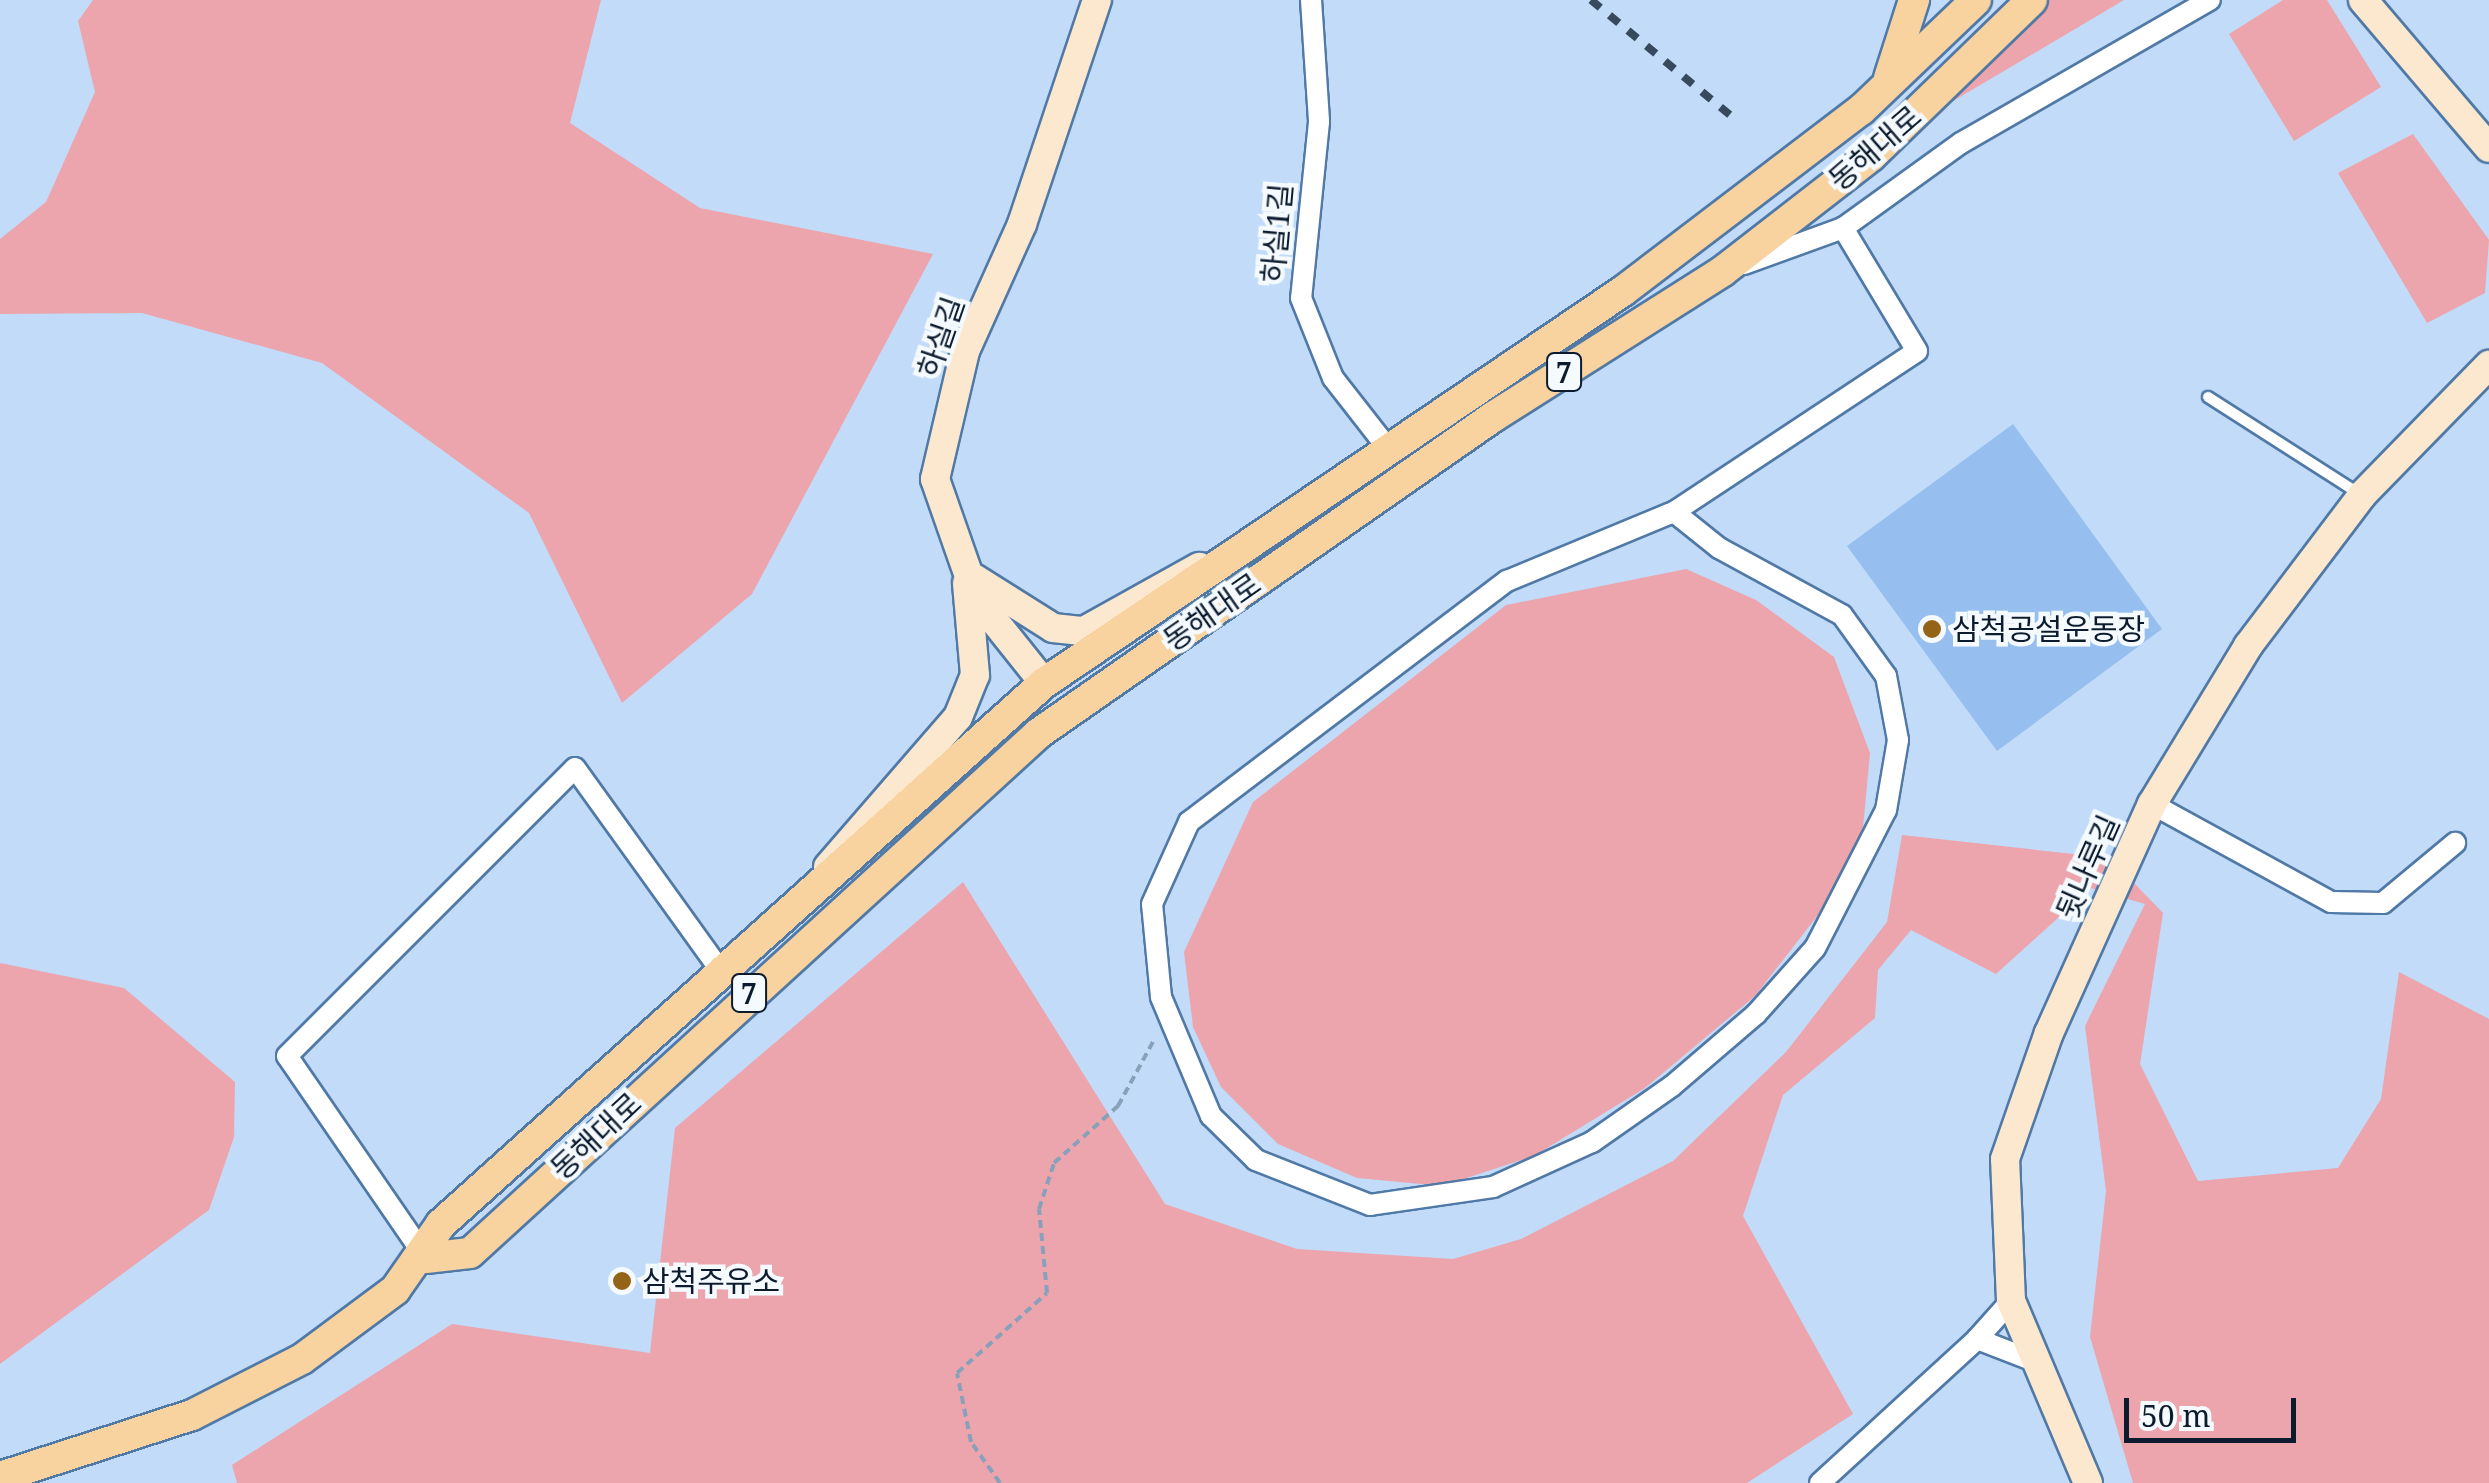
<!DOCTYPE html>
<html>
<head>
<meta charset="utf-8">
<style>
  body { margin:0 }
  #map { position:relative; width:2489px; height:1483px; overflow:hidden; background:#c1dbf9; font-family:"Noto Serif","Noto Sans KR",serif }
  div>[style] { position:absolute }
  [style*='--x'] { left:calc(var(--x)*1px); top:calc(var(--y)*1px); width:calc(var(--w)*1px); rotate:calc(var(--a)*1deg) }
  .green>* { inset:0; background:#eca5ac }
  .building>* { inset:0; background:#96bfef }
  .path>* { height:4px; margin-top:-2px; transform-origin:0; background:repeating-linear-gradient(90deg,#89a0bb 0 8px,transparent 0 13px) }
  .roads { filter:drop-shadow(2px 0 #5079a6) drop-shadow(-2px 0 #5079a6) drop-shadow(0 2px #5079a6) drop-shadow(0 -2px #5079a6) }
  .lane>* { height:10px; margin:-5px; padding:0 5px; transform-origin:5px; border-radius:5px; background:#fff }
  .street>* { height:20px; margin:-10px; padding:0 10px; transform-origin:10px; border-radius:10px; background:#fff }
  .secondary>* { height:28px; margin:-14px; padding:0 14px; transform-origin:14px; border-radius:14px; background:#fce8cf }
  .primary>* { height:30px; margin:-15px; padding:0 15px; transform-origin:15px; border-radius:15px; background:#f8d29f }
  .rail>* { height:8px; margin-top:-4px; transform-origin:0; background:repeating-linear-gradient(90deg,#36495d 0 12px,transparent 0 24px) }
  .dots>* { width:28px; height:28px; translate:-50% -50%; box-sizing:border-box; border:5px solid #f5faff; border-radius:50% }
  span { translate:-50% -50%; white-space:nowrap; text-align:center; line-height:1.15; -webkit-text-stroke:9px #f5faff; paint-order:stroke }
  .shield-label span { padding:2px 8px; background:#f5faff; border:2px solid; border-radius:8px; -webkit-text-stroke-width:0 }
  .shield-label { font-size:28px; color:#0c1c2e; font-weight:700 }
  .street-label { font-size:30px; color:#0c1c2e }
  .poi-label { font-size:30px; color:#0c1c2e }
  .left { translate:0 -50%; text-align:left }
  .scale { position:absolute; left:2124px; top:1398px; width:172px; height:45px; box-sizing:border-box; border:5px solid #0c1c2e; border-top:0; padding-left:12px; font-size:30px; line-height:35px; white-space:nowrap; color:#0c1c2e; -webkit-text-stroke:8px #f5faff; paint-order:stroke }
</style>
</head>
<body>
<div id="map">
  <div class="green">
    <i style="clip-path:polygon(93px 0,601px 0,570px 123px,700px 208px,933px 254px,752px 594px,622px 703px,529px 513px,322px 363px,142px 313px,0 314px,0 239px,46px 202px,95px 92px,78px 21px)"></i>
    <i style="clip-path:polygon(2048px 0,2124px 0,1943px 107px)"></i>
    <i style="clip-path:polygon(2283px 0,2327px 0,2381px 87px,2294px 141px,2229px 34px)"></i>
    <i style="clip-path:polygon(2413px 134px,2489px 240px,2485px 293px,2427px 323px,2338px 173px)"></i>
    <i style="clip-path:polygon(1686px 569px,1756px 600px,1834px 657px,1870px 753px,1861px 849px,1828px 902px,1755px 996px,1645px 1088px,1534px 1156px,1442px 1186px,1357px 1178px,1278px 1144px,1221px 1087px,1193px 1027px,1184px 952px,1253px 802px,1506px 605px)"></i>
    <i style="clip-path:polygon(1902px 835px,2110px 858px,2163px 913px,2140px 1064px,2198px 1181px,2338px 1168px,2381px 1099px,2399px 972px,2489px 1019px,2489px 1483px,2133px 1483px,2090px 1337px,2106px 1191px,2085px 1026px,2145px 904px,2091px 888px,1996px 974px,1911px 930px,1878px 970px,1875px 1018px,1783px 1095px,1743px 1216px,1853px 1414px,1747px 1483px,237px 1483px,232px 1465px,452px 1324px,650px 1353px,675px 1128px,963px 882px,1165px 1204px,1297px 1249px,1453px 1259px,1521px 1239px,1673px 1161px,1786px 1052px,1887px 922px)"></i>
    <i style="clip-path:polygon(0 963px,124px 988px,235px 1082px,234px 1137px,209px 1210px,0 1364px)"></i>
  </div>
  <div class="building">
    <i style="clip-path:polygon(2013px 424px,2162px 629px,1997px 751px,1847px 546px)"></i>
  </div>
  <div class="path">
    <i style="--x:1000;--y:1483;--w:50;--a:-125.3"></i>
    <i style="--x:971;--y:1442;--w:70;--a:-101.5"></i>
    <i style="--x:957;--y:1373;--w:120;--a:-41.6"></i>
    <i style="--x:1047;--y:1293;--w:84;--a:-95.4"></i>
    <i style="--x:1039;--y:1209;--w:48;--a:-71.9"></i>
    <i style="--x:1054;--y:1163;--w:86;--a:-41.7"></i>
    <i style="--x:1118;--y:1106;--w:75;--a:-61.4"></i>
  </div>
  <div class="roads">
    <div class="lane">
      <i style="--x:2208;--y:397;--w:182;--a:32.6"></i>
    </div>
    <div class="street">
      <i style="--x:1311;--y:0;--w:122;--a:86.2"></i>
      <i style="--x:1319;--y:122;--w:177;--a:95.8"></i>
      <i style="--x:1301;--y:298;--w:86;--a:68.2"></i>
      <i style="--x:1333;--y:378;--w:88;--a:52"></i>
      <i style="--x:1843;--y:228;--w:145;--a:-35.8"></i>
      <i style="--x:1961;--y:143;--w:287;--a:-29.9"></i>
      <i style="--x:1674;--y:512;--w:58;--a:38.7"></i>
      <i style="--x:1719;--y:548;--w:140;--a:28.6"></i>
      <i style="--x:1842;--y:615;--w:75;--a:54.2"></i>
      <i style="--x:1886;--y:676;--w:65;--a:79.4"></i>
      <i style="--x:1898;--y:740;--w:71;--a:99.7"></i>
      <i style="--x:1886;--y:810;--w:155;--a:117.2"></i>
      <i style="--x:1815;--y:948;--w:89;--a:131.8"></i>
      <i style="--x:1756;--y:1014;--w:111;--a:139.4"></i>
      <i style="--x:1672;--y:1086;--w:98;--a:145"></i>
      <i style="--x:1592;--y:1142;--w:109;--a:155.6"></i>
      <i style="--x:1493;--y:1187;--w:124;--a:171.7"></i>
      <i style="--x:1370;--y:1205;--w:123;--a:-158.5"></i>
      <i style="--x:1256;--y:1160;--w:63;--a:-135.6"></i>
      <i style="--x:1211;--y:1116;--w:129;--a:-112.8"></i>
      <i style="--x:1161;--y:997;--w:93;--a:-95.5"></i>
      <i style="--x:1152;--y:904;--w:90;--a:-65.7"></i>
      <i style="--x:1189;--y:822;--w:399;--a:-37.2"></i>
      <i style="--x:1507;--y:581;--w:175;--a:-22.5"></i>
      <i style="--x:1669;--y:514;--w:5;--a:-22"></i>
      <i style="--x:1674;--y:512;--w:291;--a:-33.5"></i>
      <i style="--x:1917;--y:351;--w:144;--a:-121"></i>
      <i style="--x:1843;--y:228;--w:105;--a:160"></i>
      <i style="--x:2152;--y:804;--w:204;--a:28.7"></i>
      <i style="--x:2331;--y:902;--w:52;--a:1.1"></i>
      <i style="--x:2383;--y:903;--w:94;--a:-39.8"></i>
      <i style="--x:426;--y:1258;--w:245;--a:-124.5"></i>
      <i style="--x:287;--y:1056;--w:407;--a:-45"></i>
      <i style="--x:575;--y:768;--w:250;--a:54.3"></i>
      <i style="--x:2011;--y:1301;--w:51;--a:131.8"></i>
      <i style="--x:1977;--y:1339;--w:61;--a:21.1"></i>
      <i style="--x:1820;--y:1483;--w:213;--a:-42.5"></i>
    </div>
    <div class="secondary">
      <i style="--x:2363;--y:0;--w:194;--a:49.6"></i>
      <i style="--x:974;--y:578;--w:93;--a:32.3"></i>
      <i style="--x:1053;--y:628;--w:31;--a:6"></i>
      <i style="--x:1084;--y:631;--w:132;--a:-29.1"></i>
      <i style="--x:1044;--y:683;--w:107;--a:-128.6"></i>
      <i style="--x:977;--y:599;--w:127;--a:-109.3"></i>
      <i style="--x:935;--y:479;--w:131;--a:-76.8"></i>
      <i style="--x:965;--y:351;--w:139;--a:-65.8"></i>
      <i style="--x:1022;--y:224;--w:236;--a:-71.5"></i>
      <i style="--x:828;--y:867;--w:198;--a:-49.1"></i>
      <i style="--x:958;--y:717;--w:45;--a:-68"></i>
      <i style="--x:975;--y:675;--w:92;--a:-95"></i>
      <i style="--x:2088;--y:1483;--w:198;--a:-112.9"></i>
      <i style="--x:2011;--y:1301;--w:142;--a:-92.4"></i>
      <i style="--x:2005;--y:1159;--w:133;--a:-70.8"></i>
      <i style="--x:2049;--y:1033;--w:251;--a:-65.8"></i>
      <i style="--x:2152;--y:804;--w:185;--a:-58.7"></i>
      <i style="--x:2248;--y:646;--w:189;--a:-52.9"></i>
      <i style="--x:2362;--y:495;--w:182;--a:-45.7"></i>
    </div>
    <div class="primary">
      <i style="--x:1889;--y:78;--w:82;--a:-72.2"></i>
      <i style="--x:426;--y:1258;--w:44;--a:-6.5"></i>
      <i style="--x:470;--y:1253;--w:771;--a:-42.42"></i>
      <i style="--x:1039;--y:733;--w:553;--a:-34.84"></i>
      <i style="--x:1493;--y:417;--w:272;--a:-32.4"></i>
      <i style="--x:1723;--y:271;--w:187;--a:-37.8"></i>
      <i style="--x:1871;--y:156;--w:224;--a:-44.1"></i>
      <i style="--x:0;--y:1477;--w:202;--a:-17.9"></i>
      <i style="--x:192;--y:1415;--w:123;--a:-27"></i>
      <i style="--x:302;--y:1359;--w:116;--a:-36.6"></i>
      <i style="--x:395;--y:1290;--w:80;--a:-55.1"></i>
      <i style="--x:441;--y:1224;--w:810;--a:-41.9"></i>
      <i style="--x:1044;--y:683;--w:699;--a:-34.1"></i>
      <i style="--x:1623;--y:291;--w:299;--a:-37.3"></i>
      <i style="--x:1861;--y:110;--w:159;--a:-43.7"></i>
    </div>
  </div>
  <div class="rail">
    <i style="--x:1591;--y:0;--w:182;--a:39.6"></i>
  </div>
  <div class="dots">
    <i style="left:1932px;top:629px;background:#956315"></i>
    <i style="left:622px;top:1281px;background:#956315"></i>
  </div>
  <div class="shield-label">
    <span style="left:1564px;top:372px">7</span>
    <span style="left:749px;top:993px">7</span>
  </div>
  <div class="street-label">
    <span style="left:1875px;top:148px;rotate:-41deg">동해대로</span>
    <span style="left:1277px;top:233px;rotate:-85deg">하실1길</span>
    <span style="left:941px;top:337px;rotate:-71deg">하실길</span>
    <span style="left:1212px;top:612px;rotate:-35deg">동해대로</span>
    <span style="left:2088px;top:867px;rotate:-66deg">뒷나루길</span>
    <span style="left:596px;top:1136px;rotate:-43deg">동해대로</span>
  </div>
  <div class="poi-label">
    <span class="left" style="left:1952px;top:629px">삼척공설운동장</span>
    <span class="left" style="left:642px;top:1281px">삼척주유소</span>
  </div>
  <div class="scale">50 m</div>
</div>
</body>
</html>
